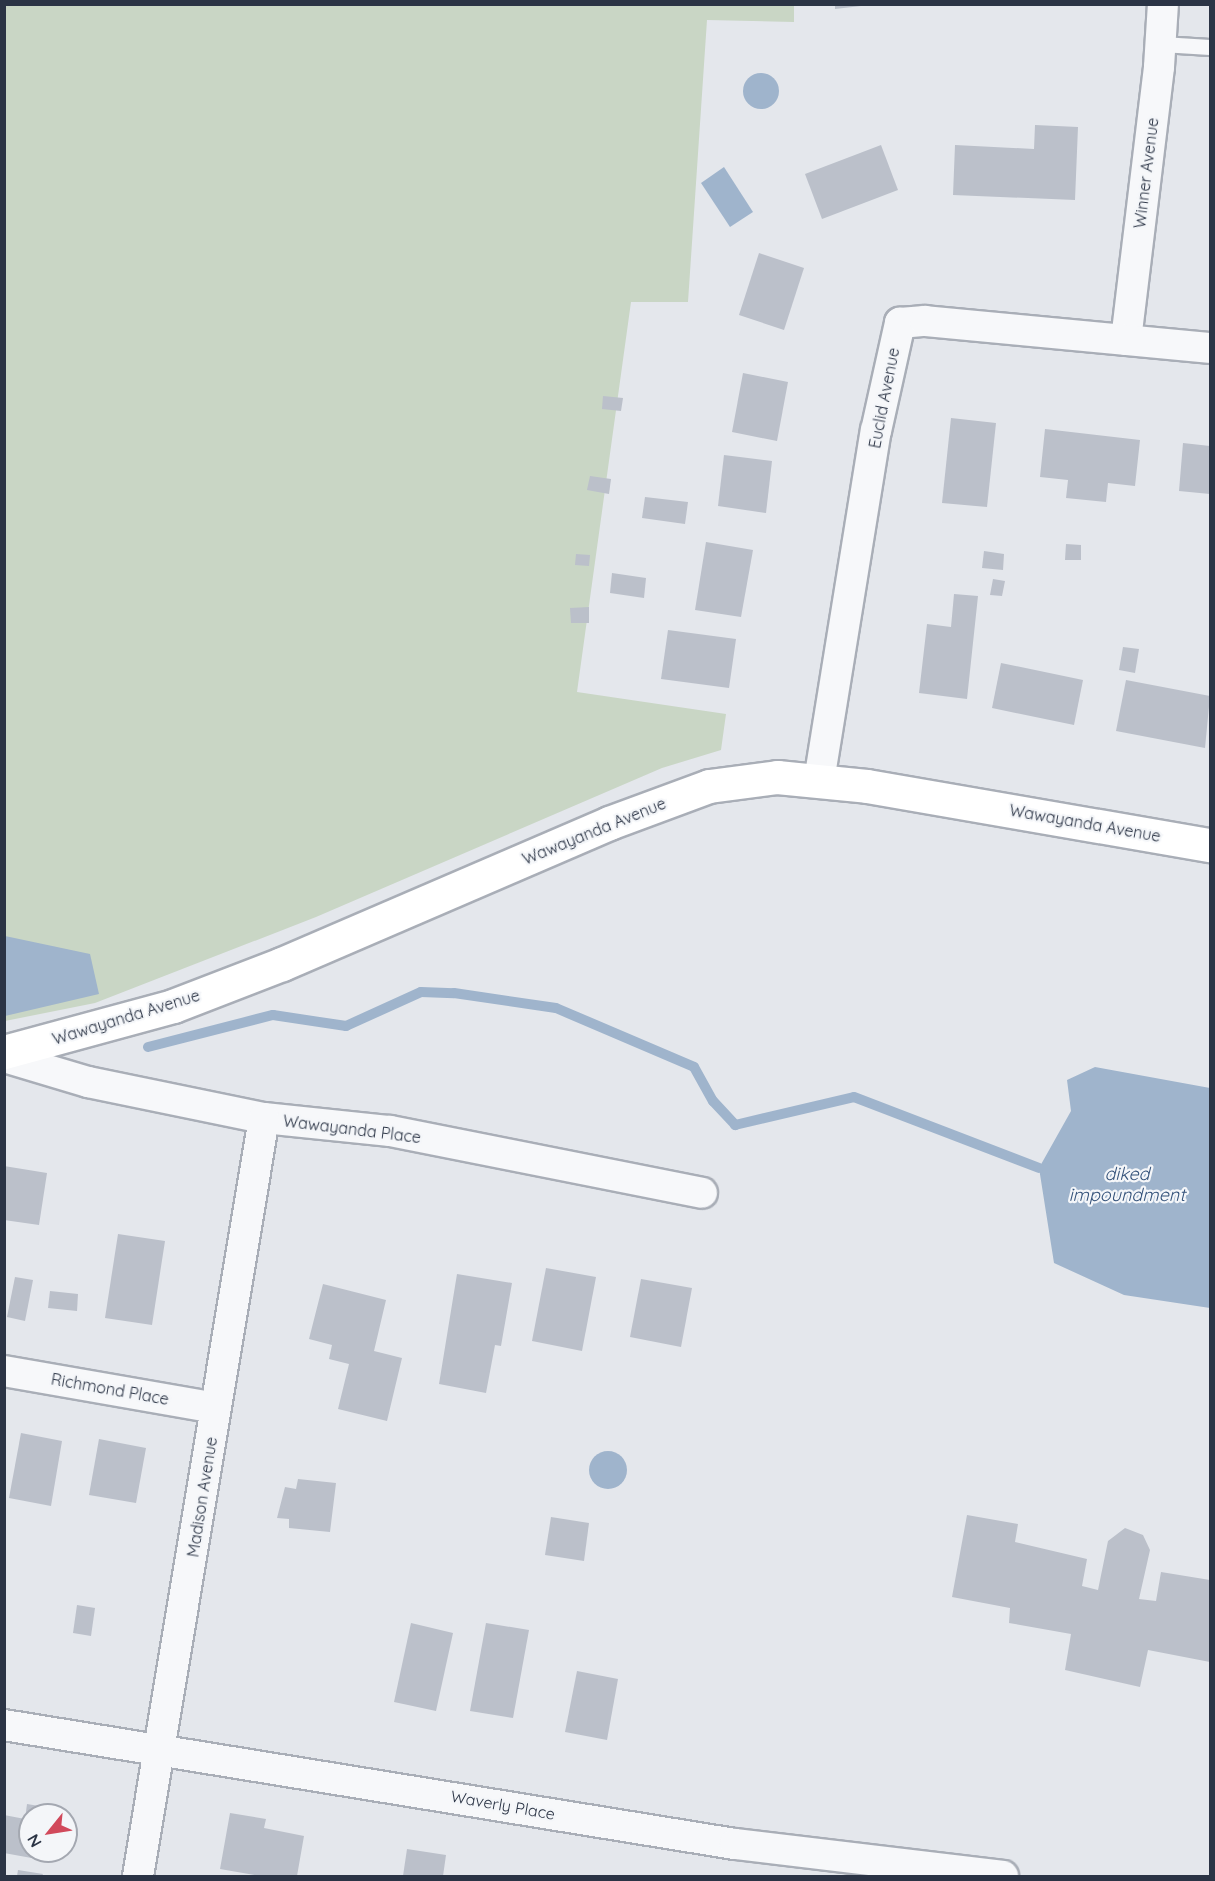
<!DOCTYPE html>
<html>
<head>
<meta charset="utf-8">
<style>
  body { margin:0 }
  #map { position:relative; width:1215px; height:1881px; overflow:hidden; background:#e4e7ec; font-family:Quicksand,sans-serif }
  div>[style] { position:absolute }
  [style*='--x'] { left:calc(var(--x)*1px); top:calc(var(--y)*1px); width:calc(var(--w)*1px); rotate:calc(var(--a)*1deg) }
  .green>* { inset:0; background:#c9d6c5 }
  .water>* { inset:0; background:#9fb4cc }
  .round { border-radius:50% }
  .stream>* { height:10px; margin:-5px; padding:0 5px; transform-origin:5px; border-radius:5px; background:#9fb4cc }
  .building>* { inset:0; background:#bbc0ca }
  .roads { filter:drop-shadow(2px 0 #a9aeb7) drop-shadow(-2px 0 #a9aeb7) drop-shadow(0 2px #a9aeb7) drop-shadow(0 -2px #a9aeb7) }
  .lane>* { height:15px; margin:-7.5px; padding:0 7.5px; transform-origin:7.5px; border-radius:7.5px; background:#f7f8fa }
  .street>* { height:30px; margin:-15px; padding:0 15px; transform-origin:15px; border-radius:15px; background:#f7f8fa }
  .secondary>* { height:33px; margin:-16.5px; padding:0 16.5px; transform-origin:16.5px; border-radius:16.5px; background:#fff }
  span { translate:-50% -50%; white-space:nowrap; text-align:center; line-height:1.15; -webkit-text-stroke:4.5px #f4f6f9; paint-order:stroke }
  .street-label { font-size:16px; color:#2b3445 }
  .water-label { font-size:18px; color:#34527a; font-style:italic }
  .frame { position:absolute; inset:0; border:6px solid #2b3445; pointer-events:none }
  .north { position:absolute; left:18px; top:1803px; width:60px; height:60px; box-sizing:border-box; background:#f4f6f9; border:2px solid #a4a8b1; border-radius:50%; rotate:240deg; font-size:16px; font-weight:700; line-height:24px; text-align:center; color:#2b3445 }
  .north::after { content:''; display:block; margin:auto; width:21px; height:27px; background:#d1495b; clip-path:polygon(50% 0,100% 100%,50% 72%,0 100%) }
</style>
</head>
<body>
<div id="map">
  <div class="green">
    <i style="clip-path:polygon(5px 5px,794px 5px,794px 22px,707px 20px,688px 302px,631px 302px,577px 692px,726px 714px,721px 750px,662px 768px,316px 917px,95px 1003px,5px 1021px)"></i>
  </div>
  <div class="water">
    <i class="round" style="left:743px;top:73px;width:36px;height:36px"></i>
    <i style="clip-path:polygon(724px 167px,753px 212px,730px 227px,701px 183px)"></i>
    <i style="clip-path:polygon(5px 936px,90px 954px,99px 994px,5px 1016px)"></i>
    <i style="clip-path:polygon(1095px 1067px,1210px 1088px,1210px 1308px,1124px 1295px,1054px 1263px,1039px 1168px,1071px 1111px,1067px 1080px)"></i>
    <i class="round" style="left:589px;top:1451px;width:38px;height:38px"></i>
  </div>
  <div class="stream">
    <i style="--x:148;--y:1047;--w:129;--a:-14.4"></i>
    <i style="--x:273;--y:1015;--w:74;--a:8.6"></i>
    <i style="--x:346;--y:1026;--w:82;--a:-24.4"></i>
    <i style="--x:421;--y:992;--w:33;--a:2"></i>
    <i style="--x:454;--y:993;--w:103;--a:8.4"></i>
    <i style="--x:556;--y:1008;--w:150;--a:23.1"></i>
    <i style="--x:694;--y:1067;--w:39;--a:61"></i>
    <i style="--x:713;--y:1101;--w:33;--a:47"></i>
    <i style="--x:735;--y:1125;--w:122;--a:-13.2"></i>
    <i style="--x:854;--y:1097;--w:198;--a:21"></i>
  </div>
  <div class="building">
    <i style="clip-path:polygon(835px 4px,861px 4px,861px 6px,835px 9px)"></i>
    <i style="clip-path:polygon(1035px 125px,1078px 127px,1075px 200px,953px 195px,955px 145px,1034px 149px)"></i>
    <i style="clip-path:polygon(881px 145px,898px 190px,822px 219px,805px 174px)"></i>
    <i style="clip-path:polygon(759px 253px,804px 268px,784px 330px,739px 315px)"></i>
    <i style="clip-path:polygon(743px 373px,788px 382px,777px 441px,732px 432px)"></i>
    <i style="clip-path:polygon(603px 396px,623px 398px,621px 411px,602px 409px)"></i>
    <i style="clip-path:polygon(951px 418px,996px 423px,987px 507px,942px 503px)"></i>
    <i style="clip-path:polygon(1045px 429px,1140px 440px,1135px 486px,1108px 483px,1106px 502px,1066px 498px,1068px 480px,1040px 477px)"></i>
    <i style="clip-path:polygon(1183px 443px,1210px 446px,1210px 494px,1179px 491px)"></i>
    <i style="clip-path:polygon(724px 455px,772px 461px,766px 513px,718px 506px)"></i>
    <i style="clip-path:polygon(590px 476px,611px 479px,609px 494px,587px 490px)"></i>
    <i style="clip-path:polygon(645px 497px,688px 502px,685px 524px,642px 518px)"></i>
    <i style="clip-path:polygon(706px 542px,753px 550px,741px 617px,695px 610px)"></i>
    <i style="clip-path:polygon(1066px 544px,1081px 545px,1081px 560px,1065px 560px)"></i>
    <i style="clip-path:polygon(984px 551px,1004px 554px,1003px 570px,982px 568px)"></i>
    <i style="clip-path:polygon(576px 554px,590px 555px,589px 566px,575px 565px)"></i>
    <i style="clip-path:polygon(612px 573px,646px 578px,644px 598px,610px 593px)"></i>
    <i style="clip-path:polygon(993px 579px,1005px 581px,1002px 596px,990px 595px)"></i>
    <i style="clip-path:polygon(954px 594px,978px 596px,967px 699px,919px 693px,927px 624px,951px 627px)"></i>
    <i style="clip-path:polygon(589px 607px,589px 623px,571px 623px,570px 608px)"></i>
    <i style="clip-path:polygon(668px 630px,736px 639px,729px 688px,661px 679px)"></i>
    <i style="clip-path:polygon(1123px 647px,1139px 649px,1135px 673px,1119px 670px)"></i>
    <i style="clip-path:polygon(1001px 663px,1083px 680px,1074px 725px,992px 708px)"></i>
    <i style="clip-path:polygon(1126px 680px,1210px 696px,1205px 748px,1116px 731px)"></i>
    <i style="clip-path:polygon(4px 1166px,47px 1173px,39px 1225px,4px 1220px)"></i>
    <i style="clip-path:polygon(118px 1234px,165px 1241px,152px 1325px,105px 1318px)"></i>
    <i style="clip-path:polygon(546px 1268px,596px 1277px,582px 1351px,532px 1341px)"></i>
    <i style="clip-path:polygon(457px 1274px,512px 1283px,501px 1346px,495px 1345px,486px 1393px,439px 1384px)"></i>
    <i style="clip-path:polygon(15px 1277px,33px 1280px,25px 1321px,7px 1317px)"></i>
    <i style="clip-path:polygon(641px 1279px,692px 1288px,681px 1347px,630px 1337px)"></i>
    <i style="clip-path:polygon(323px 1284px,386px 1300px,374px 1351px,402px 1358px,387px 1421px,338px 1409px,349px 1364px,329px 1359px,332px 1345px,309px 1339px)"></i>
    <i style="clip-path:polygon(50px 1291px,78px 1294px,77px 1311px,48px 1308px)"></i>
    <i style="clip-path:polygon(21px 1433px,62px 1441px,51px 1506px,9px 1498px)"></i>
    <i style="clip-path:polygon(99px 1439px,146px 1448px,136px 1503px,89px 1495px)"></i>
    <i style="clip-path:polygon(298px 1479px,336px 1483px,330px 1532px,289px 1528px,289px 1519px,277px 1518px,285px 1487px,296px 1489px)"></i>
    <i style="clip-path:polygon(967px 1515px,1018px 1524px,1015px 1542px,1087px 1559px,1082px 1586px,1098px 1590px,1108px 1541px,1125px 1528px,1143px 1535px,1150px 1550px,1139px 1599px,1156px 1601px,1161px 1572px,1210px 1580px,1210px 1662px,1148px 1650px,1140px 1687px,1065px 1670px,1071px 1634px,1009px 1623px,1010px 1608px,952px 1597px)"></i>
    <i style="clip-path:polygon(551px 1517px,589px 1523px,584px 1561px,545px 1555px)"></i>
    <i style="clip-path:polygon(77px 1605px,95px 1608px,91px 1636px,73px 1633px)"></i>
    <i style="clip-path:polygon(411px 1623px,453px 1633px,436px 1711px,394px 1702px)"></i>
    <i style="clip-path:polygon(486px 1623px,529px 1630px,513px 1718px,470px 1711px)"></i>
    <i style="clip-path:polygon(577px 1671px,618px 1679px,607px 1740px,565px 1732px)"></i>
    <i style="clip-path:polygon(27px 1804px,57px 1809px,56px 1815px,30px 1815px,30px 1851px,50px 1851px,48px 1861px,4px 1853px,4px 1815px,25px 1819px)"></i>
    <i style="clip-path:polygon(230px 1813px,266px 1819px,264px 1828px,304px 1836px,297px 1876px,260px 1876px,220px 1869px)"></i>
    <i style="clip-path:polygon(407px 1849px,446px 1855px,443px 1876px,403px 1876px)"></i>
    <i style="clip-path:polygon(18px 1870px,43px 1874px,42px 1876px,17px 1876px)"></i>
  </div>
  <div class="roads">
    <div class="lane">
      <i style="--x:1161;--y:44;--w:49;--a:3.5"></i>
    </div>
    <div class="street">
      <i style="--x:1126;--y:340;--w:275;--a:-83.1"></i>
      <i style="--x:1159;--y:67;--w:63;--a:-86.4"></i>
      <i style="--x:819;--y:781;--w:355;--a:-80.8"></i>
      <i style="--x:876;--y:431;--w:111;--a:-77.5"></i>
      <i style="--x:900;--y:323;--w:25;--a:-5"></i>
      <i style="--x:925;--y:321;--w:286;--a:5.4"></i>
      <i style="--x:4;--y:1057;--w:88;--a:16.6"></i>
      <i style="--x:88;--y:1082;--w:180;--a:11.6"></i>
      <i style="--x:264;--y:1118;--w:127;--a:5.9"></i>
      <i style="--x:390;--y:1131;--w:318;--a:11.2"></i>
      <i style="--x:4;--y:1371;--w:214;--a:9.9"></i>
      <i style="--x:4;--y:1725;--w:741;--a:9.25"></i>
      <i style="--x:735;--y:1844;--w:270;--a:6.8"></i>
      <i style="--x:138;--y:1876;--w:768;--a:-80.56"></i>
    </div>
    <div class="secondary">
      <i style="--x:4;--y:1052;--w:175;--a:-15.2"></i>
      <i style="--x:173;--y:1006;--w:117;--a:-21.1"></i>
      <i style="--x:282;--y:964;--w:356;--a:-23.3"></i>
      <i style="--x:609;--y:823;--w:107;--a:-20.3"></i>
      <i style="--x:709;--y:786;--w:69;--a:-7.5"></i>
      <i style="--x:777;--y:777;--w:90;--a:5.7"></i>
      <i style="--x:867;--y:786;--w:348;--a:9.8"></i>
    </div>
  </div>
  <div class="street-label">
    <span style="left:1146px;top:173px;rotate:-83deg">Winner Avenue</span>
    <span style="left:884px;top:398px;rotate:-79deg">Euclid Avenue</span>
    <span style="left:1085px;top:823px;rotate:10deg">Wawayanda Avenue</span>
    <span style="left:594px;top:831px;rotate:-22deg">Wawayanda Avenue</span>
    <span style="left:126px;top:1017px;rotate:-17deg">Wawayanda Avenue</span>
    <span style="left:352px;top:1129px;rotate:7deg">Wawayanda Place</span>
    <span style="left:110px;top:1389px;rotate:10deg">Richmond Place</span>
    <span style="left:202px;top:1497px;rotate:-81deg">Madison Avenue</span>
    <span style="left:503px;top:1805px;rotate:10deg">Waverly Place</span>
  </div>
  <div class="water-label">
    <span style="left:1127px;top:1185px">diked<br>impoundment</span>
  </div>
  <div class="frame"></div>
  <div class="north">N</div>
</div>
</body>
</html>
